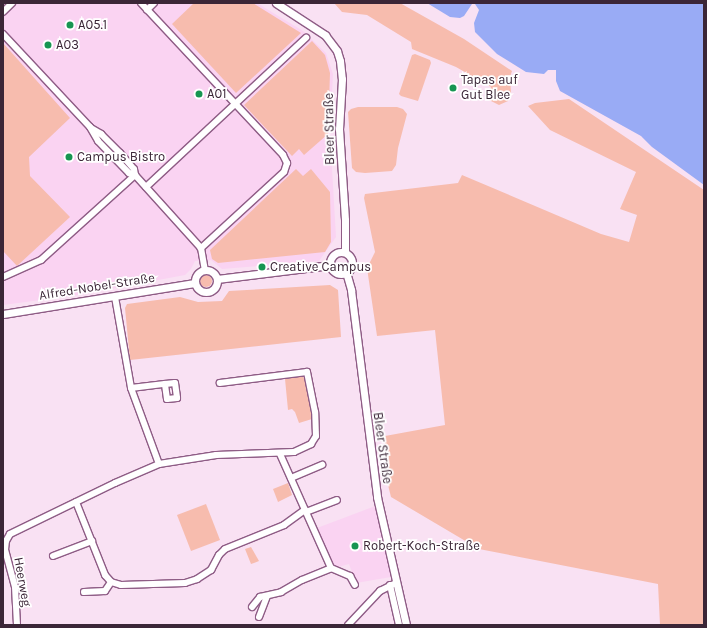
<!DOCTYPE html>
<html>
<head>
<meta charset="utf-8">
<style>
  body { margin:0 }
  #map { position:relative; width:707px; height:628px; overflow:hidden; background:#f9e1f3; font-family:Karla,sans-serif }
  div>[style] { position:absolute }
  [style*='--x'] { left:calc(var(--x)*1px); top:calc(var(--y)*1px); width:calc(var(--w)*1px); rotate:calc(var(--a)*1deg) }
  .built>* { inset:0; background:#fad3f2 }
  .green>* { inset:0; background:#f7bcae }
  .round { border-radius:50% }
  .water>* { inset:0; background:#99abf5 }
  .roads { filter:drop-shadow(1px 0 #8e5c85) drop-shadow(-1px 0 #8e5c85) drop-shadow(0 1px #8e5c85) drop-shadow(0 -1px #8e5c85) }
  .minor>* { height:6px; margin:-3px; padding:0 3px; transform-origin:3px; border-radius:3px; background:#fff }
  .tertiary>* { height:7px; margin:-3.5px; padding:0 3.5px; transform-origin:3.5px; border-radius:3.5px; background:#fff }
  .tertiary>.ring { margin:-3.5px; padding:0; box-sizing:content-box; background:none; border:7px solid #fff; border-radius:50% }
  .dots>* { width:11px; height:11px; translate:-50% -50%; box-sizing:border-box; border:2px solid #fff; border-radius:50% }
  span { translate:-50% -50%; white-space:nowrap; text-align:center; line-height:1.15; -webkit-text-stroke:3.5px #fff; paint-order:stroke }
  .poi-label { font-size:13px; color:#3b2637 }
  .left { translate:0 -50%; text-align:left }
  .street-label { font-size:13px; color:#3b2637 }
  .frame { position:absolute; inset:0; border:4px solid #3b2637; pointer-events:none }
</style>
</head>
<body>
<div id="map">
  <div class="built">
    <i style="clip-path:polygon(3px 3px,257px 3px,303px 31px,326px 53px,333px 74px,330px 134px,336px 237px,319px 261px,222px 269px,211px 260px,195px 261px,191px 269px,185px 275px,78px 295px,3px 305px)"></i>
    <i style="clip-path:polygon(378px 505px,391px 577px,356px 583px,349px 564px,338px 567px,334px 565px,317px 528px)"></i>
  </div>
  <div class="green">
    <i style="clip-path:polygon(194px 3px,253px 3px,301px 33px,236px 93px,172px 24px)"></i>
    <i style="clip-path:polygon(334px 3px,400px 3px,407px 7px,464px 39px,512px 71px,510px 77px,511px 93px,508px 101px,499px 105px,487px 99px,491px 87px,456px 67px,412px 49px,411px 42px,367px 15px,342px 12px)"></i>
    <i style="clip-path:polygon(312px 41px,325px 55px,330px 73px,328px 134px,304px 155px,299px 149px,292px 156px,244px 105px)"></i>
    <i style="clip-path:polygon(3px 43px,70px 118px,29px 157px,30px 176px,70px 217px,17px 266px,3px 251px)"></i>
    <i style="clip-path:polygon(415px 54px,430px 60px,431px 63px,418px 101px,401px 96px,399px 94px,412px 55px)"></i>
    <i style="clip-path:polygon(569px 99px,704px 190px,704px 625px,660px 625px,658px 584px,479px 549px,391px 497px,386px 477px,385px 436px,445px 425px,435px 330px,377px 336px,367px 268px,375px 252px,364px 198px,365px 194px,458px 183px,462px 175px,601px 234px,629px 242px,637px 215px,620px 209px,636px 172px,550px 130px,528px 106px,535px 103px)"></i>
    <i style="clip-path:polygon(358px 107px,397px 107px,403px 109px,407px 114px,398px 148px,396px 165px,392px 171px,365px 173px,356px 172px,352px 168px,348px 112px,351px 109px)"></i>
    <i style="clip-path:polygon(296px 169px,303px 176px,311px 169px,330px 192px,331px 242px,325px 252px,218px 263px,212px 259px,210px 250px)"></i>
    <i class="round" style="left:200px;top:275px;width:12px;height:12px"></i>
    <i style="clip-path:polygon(330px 285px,338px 290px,341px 337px,130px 360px,125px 308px,127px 304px,180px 297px,198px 302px,222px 301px,229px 291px)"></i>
    <i style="clip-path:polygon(302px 376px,306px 380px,312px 419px,299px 423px,295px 412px,292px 409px,288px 410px,285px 379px)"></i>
    <i style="clip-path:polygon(288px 483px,292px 495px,278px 502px,273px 489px)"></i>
    <i style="clip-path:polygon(206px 504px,220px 540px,191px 551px,177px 515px)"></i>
    <i style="clip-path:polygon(251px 547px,259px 561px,251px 564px,245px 549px)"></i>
  </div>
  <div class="water">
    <i style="clip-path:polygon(427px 3px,704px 3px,704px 185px,652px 147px,641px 136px,560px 91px,556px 81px,556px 70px,548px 70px,544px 74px,526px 72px,497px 54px,475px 32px,474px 23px,479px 10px,475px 4px,472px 4px,464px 16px,460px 18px,450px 17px)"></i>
  </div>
  <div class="roads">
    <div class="minor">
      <i style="--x:141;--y:3;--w:208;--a:46.9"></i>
      <i style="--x:283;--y:155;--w:9;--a:63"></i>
      <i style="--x:287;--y:163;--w:9;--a:108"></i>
      <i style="--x:284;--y:172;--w:113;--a:137.5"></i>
      <i style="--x:147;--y:10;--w:10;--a:-45"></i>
      <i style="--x:3;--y:12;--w:13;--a:-45"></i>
      <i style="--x:3;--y:34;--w:127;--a:46.9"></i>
      <i style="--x:90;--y:127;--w:16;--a:60"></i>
      <i style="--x:98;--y:141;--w:45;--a:45.9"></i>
      <i style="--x:129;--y:173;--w:6;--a:18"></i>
      <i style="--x:135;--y:175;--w:98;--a:47.9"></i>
      <i style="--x:201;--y:248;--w:22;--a:80"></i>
      <i style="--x:91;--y:128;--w:12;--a:31"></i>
      <i style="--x:101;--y:134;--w:27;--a:45"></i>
      <i style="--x:120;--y:153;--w:21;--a:49"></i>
      <i style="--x:134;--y:169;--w:6;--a:81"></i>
      <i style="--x:146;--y:187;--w:219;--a:-43"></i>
      <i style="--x:3;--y:277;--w:42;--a:-24.1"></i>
      <i style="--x:41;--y:260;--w:127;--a:-42.1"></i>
      <i style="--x:115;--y:297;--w:92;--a:80"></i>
      <i style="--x:131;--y:388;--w:81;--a:69.8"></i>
      <i style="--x:131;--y:388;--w:34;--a:-7"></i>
      <i style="--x:165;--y:384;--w:10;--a:-6"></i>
      <i style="--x:175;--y:383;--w:15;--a:82"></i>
      <i style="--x:177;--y:398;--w:10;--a:174"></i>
      <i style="--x:167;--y:399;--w:15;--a:-98"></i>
      <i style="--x:280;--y:454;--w:125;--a:65.9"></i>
      <i style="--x:291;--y:478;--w:34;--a:-23"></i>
      <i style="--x:76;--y:502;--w:79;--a:68.3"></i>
      <i style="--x:105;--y:575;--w:9;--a:49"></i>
      <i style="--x:111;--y:582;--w:10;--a:17"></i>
      <i style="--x:121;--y:585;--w:64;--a:-1.8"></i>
      <i style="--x:185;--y:583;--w:13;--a:-18"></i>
      <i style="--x:197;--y:579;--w:17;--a:-33"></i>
      <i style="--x:211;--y:570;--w:17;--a:-62"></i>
      <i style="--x:219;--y:555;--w:8;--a:-45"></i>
      <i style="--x:225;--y:549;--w:64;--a:-22.1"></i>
      <i style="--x:284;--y:525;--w:26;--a:-36"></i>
      <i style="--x:306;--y:512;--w:33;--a:-21"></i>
      <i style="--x:53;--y:556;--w:42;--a:-21"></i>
      <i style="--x:390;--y:585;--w:41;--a:77.3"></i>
      <i style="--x:84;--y:592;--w:21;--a:-3"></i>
      <i style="--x:105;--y:591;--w:11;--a:-56"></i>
      <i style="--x:252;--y:607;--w:13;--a:-51"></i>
      <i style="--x:260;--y:597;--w:22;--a:-13"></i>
      <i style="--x:281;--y:592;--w:24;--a:-30"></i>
      <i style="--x:302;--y:580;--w:31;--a:-22"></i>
      <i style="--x:331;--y:568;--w:21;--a:23"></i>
      <i style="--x:350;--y:576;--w:10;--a:61"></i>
      <i style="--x:259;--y:617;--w:22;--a:-69"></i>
      <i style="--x:17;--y:625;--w:38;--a:-93"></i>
      <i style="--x:15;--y:587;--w:38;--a:-105"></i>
      <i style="--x:5;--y:550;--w:9;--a:-84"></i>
      <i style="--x:6;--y:541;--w:8;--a:-60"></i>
      <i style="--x:10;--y:534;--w:117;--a:-25.9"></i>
      <i style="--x:115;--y:483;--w:48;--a:-23.4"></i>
      <i style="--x:159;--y:464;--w:58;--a:-9"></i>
      <i style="--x:216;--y:455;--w:78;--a:-2.2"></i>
      <i style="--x:294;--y:452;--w:19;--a:-25"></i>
      <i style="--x:311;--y:444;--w:9;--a:-58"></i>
      <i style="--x:316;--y:436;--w:24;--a:-92"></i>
      <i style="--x:315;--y:412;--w:41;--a:-101.3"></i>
      <i style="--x:307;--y:372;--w:88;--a:172.8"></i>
      <i style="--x:348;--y:625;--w:47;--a:-46.7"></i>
      <i style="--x:380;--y:591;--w:18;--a:-27"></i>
    </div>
    <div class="tertiary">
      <i style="--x:276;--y:3;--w:59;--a:33.1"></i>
      <i style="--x:325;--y:35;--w:20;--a:53"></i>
      <i style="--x:337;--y:51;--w:10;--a:73"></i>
      <i style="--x:340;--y:61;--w:18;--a:84"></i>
      <i style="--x:342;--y:79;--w:50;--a:93.4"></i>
      <i style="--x:339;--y:129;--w:91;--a:86.2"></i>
      <i style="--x:345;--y:220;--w:32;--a:90"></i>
      <i class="ring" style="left:330px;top:252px;width:15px;height:15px"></i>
      <i class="ring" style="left:195px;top:270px;width:15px;height:15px"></i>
      <i style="--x:346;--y:272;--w:19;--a:74"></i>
      <i style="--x:351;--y:290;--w:209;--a:82.8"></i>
      <i style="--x:377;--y:497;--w:131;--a:77.2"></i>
      <i style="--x:217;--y:279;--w:114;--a:-7.1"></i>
      <i style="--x:3;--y:314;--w:194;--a:-9.2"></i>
    </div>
  </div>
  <div class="dots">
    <i style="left:70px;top:25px;background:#179552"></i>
    <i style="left:48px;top:45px;background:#179552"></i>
    <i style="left:453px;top:88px;background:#179552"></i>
    <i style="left:199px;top:94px;background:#179552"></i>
    <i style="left:69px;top:157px;background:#179552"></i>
    <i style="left:262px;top:267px;background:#179552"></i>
    <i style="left:355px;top:546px;background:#179552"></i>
  </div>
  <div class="poi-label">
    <span class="left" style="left:78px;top:25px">A05.1</span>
    <span class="left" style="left:56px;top:45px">A03</span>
    <span class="left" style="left:461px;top:88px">Tapas auf<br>Gut Blee</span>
    <span class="left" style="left:207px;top:94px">A01</span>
    <span class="left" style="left:77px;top:157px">Campus Bistro</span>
    <span class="left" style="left:270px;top:267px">Creative Campus</span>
    <span class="left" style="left:363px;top:546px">Robert-Koch-Straße</span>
  </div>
  <div class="street-label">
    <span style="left:330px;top:129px;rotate:-91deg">Bleer Straße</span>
    <span style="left:97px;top:287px;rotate:-9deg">Alfred-Nobel-Straße</span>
    <span style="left:382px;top:448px;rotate:82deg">Bleer Straße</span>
    <span style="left:22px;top:582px;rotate:80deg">Heerweg</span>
  </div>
  <div class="frame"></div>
</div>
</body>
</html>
